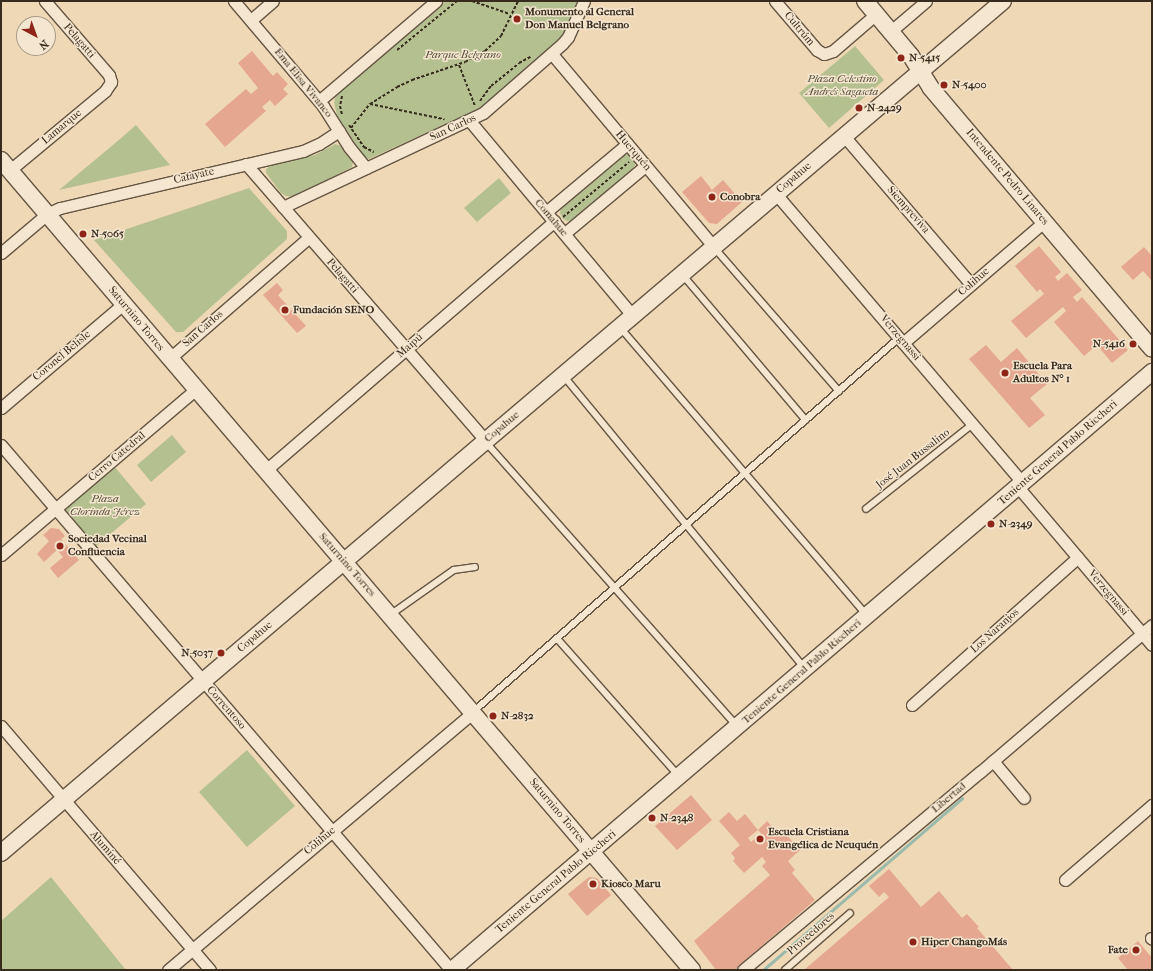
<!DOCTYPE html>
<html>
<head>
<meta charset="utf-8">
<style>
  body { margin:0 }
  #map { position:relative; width:1153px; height:971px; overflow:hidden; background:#efd8b5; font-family:"IM FELL French Canon",serif }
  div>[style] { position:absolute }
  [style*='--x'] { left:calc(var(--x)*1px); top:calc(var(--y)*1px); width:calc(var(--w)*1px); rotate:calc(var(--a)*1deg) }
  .green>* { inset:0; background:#b5c091 }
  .stream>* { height:3px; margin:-1.5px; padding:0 1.5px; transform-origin:1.5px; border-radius:1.5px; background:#9abaab }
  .building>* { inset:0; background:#e5a790 }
  .path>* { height:2px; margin-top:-1px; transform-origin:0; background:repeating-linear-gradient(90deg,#372b1e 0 3px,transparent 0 5px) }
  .roads { filter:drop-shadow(1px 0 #655644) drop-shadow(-1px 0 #655644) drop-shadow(0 1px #655644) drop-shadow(0 -1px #655644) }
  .lane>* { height:5.5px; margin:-2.75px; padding:0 2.75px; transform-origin:2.75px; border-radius:2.75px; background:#f5e6cf }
  .street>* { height:11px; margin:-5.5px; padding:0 5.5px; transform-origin:5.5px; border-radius:5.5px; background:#f5e6cf }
  .secondary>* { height:16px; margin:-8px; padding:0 8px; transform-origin:8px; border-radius:8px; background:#f5e6cf }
  .dots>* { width:11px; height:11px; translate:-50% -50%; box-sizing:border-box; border:2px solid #f5e6cf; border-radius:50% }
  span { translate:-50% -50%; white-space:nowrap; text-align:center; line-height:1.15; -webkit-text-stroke:3px #f5e6cf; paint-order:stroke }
  .poi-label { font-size:11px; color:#372b1e; font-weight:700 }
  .left { translate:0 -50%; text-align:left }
  .right { translate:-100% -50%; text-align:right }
  .street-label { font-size:11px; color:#372b1e }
  .park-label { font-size:11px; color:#56503b; font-style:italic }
  .frame { position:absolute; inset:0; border:2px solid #372b1e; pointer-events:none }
  .north { position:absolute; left:16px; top:16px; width:40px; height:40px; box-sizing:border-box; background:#f5e6cf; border:1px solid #a99b88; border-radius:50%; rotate:139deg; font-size:11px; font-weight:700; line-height:16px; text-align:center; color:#372b1e }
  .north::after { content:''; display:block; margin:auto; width:14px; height:18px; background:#8f2418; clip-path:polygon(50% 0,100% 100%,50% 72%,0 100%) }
</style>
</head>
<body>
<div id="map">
  <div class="green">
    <i style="clip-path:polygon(443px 1px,579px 1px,564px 35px,483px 107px,369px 159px,363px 156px,339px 123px,334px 103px,336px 94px)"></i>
    <i style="clip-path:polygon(855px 46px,884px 80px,829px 128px,799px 93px)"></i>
    <i style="clip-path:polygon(136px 125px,170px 165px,59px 190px,120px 139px)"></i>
    <i style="clip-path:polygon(335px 144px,341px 146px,352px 159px,353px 162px,352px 167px,294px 197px,286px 196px,281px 193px,266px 173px,266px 169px,272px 165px,315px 155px)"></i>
    <i style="clip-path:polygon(623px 155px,629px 155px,633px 159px,635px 165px,632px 170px,573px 220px,567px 221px,562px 218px,560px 213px,561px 207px)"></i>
    <i style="clip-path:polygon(499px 178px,511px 193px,477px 222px,464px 208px)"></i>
    <i style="clip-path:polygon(249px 188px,287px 231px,287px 239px,183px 332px,176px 332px,94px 240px)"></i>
    <i style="clip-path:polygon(172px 435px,186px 452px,151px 482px,137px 465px)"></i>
    <i style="clip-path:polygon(114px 466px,146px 504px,94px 548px,65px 511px,68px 506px)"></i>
    <i style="clip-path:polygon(247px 750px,295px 806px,247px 847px,199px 792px)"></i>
    <i style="clip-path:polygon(51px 877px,105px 944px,126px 970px,1px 970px,1px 921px)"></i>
  </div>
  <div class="stream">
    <i style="--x:763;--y:970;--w:263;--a:-40.8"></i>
  </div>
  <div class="building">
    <i style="clip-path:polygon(252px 51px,273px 76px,277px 72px,288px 84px,283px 89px,288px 94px,275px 106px,270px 100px,262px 107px,266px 111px,225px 147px,205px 124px,246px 89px,251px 94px,258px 88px,238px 63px)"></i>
    <i style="clip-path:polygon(701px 176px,712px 190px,723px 180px,742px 202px,717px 224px,709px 223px,682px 192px)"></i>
    <i style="clip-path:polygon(1039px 246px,1061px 272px,1055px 277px,1058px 281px,1067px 273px,1082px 290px,1073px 297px,1077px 302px,1082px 297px,1128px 350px,1112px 363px,1097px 345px,1084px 356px,1054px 322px,1066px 311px,1063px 307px,1026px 338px,1011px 321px,1044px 294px,1040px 289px,1037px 292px,1015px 266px)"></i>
    <i style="clip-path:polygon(1144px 247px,1152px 256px,1152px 281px,1143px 271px,1133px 280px,1121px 267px)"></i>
    <i style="clip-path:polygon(277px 283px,283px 290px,278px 295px,306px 326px,297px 333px,263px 295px)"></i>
    <i style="clip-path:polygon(986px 345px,1001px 362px,1017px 348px,1047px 384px,1030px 398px,1045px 415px,1029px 428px,969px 359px)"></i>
    <i style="clip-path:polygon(51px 528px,59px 529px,65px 536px,61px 539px,79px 560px,58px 578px,50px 568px,63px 557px,57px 550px,44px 562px,37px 554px,49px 541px,43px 535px)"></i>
    <i style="clip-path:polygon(691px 795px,712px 820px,677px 850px,655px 826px)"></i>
    <i style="clip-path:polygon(evenodd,729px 812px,737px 821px,745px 814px,758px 830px,767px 821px,780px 836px,784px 832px,800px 850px,788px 861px,795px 870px,792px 873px,815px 900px,734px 970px,716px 970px,694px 941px,770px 875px,762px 866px,766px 862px,762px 857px,744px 873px,733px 861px,735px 858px,731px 853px,740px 845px,719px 821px,729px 812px,758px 830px,761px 833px,751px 842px,748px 838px,758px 830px)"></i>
    <i style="clip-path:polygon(889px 869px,921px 907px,939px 891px,962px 918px,967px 914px,979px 927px,977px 928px,1013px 970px,804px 970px,889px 897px,884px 892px,879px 897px,869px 886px)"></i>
    <i style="clip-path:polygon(589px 877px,597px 878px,611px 895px,587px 916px,568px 894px)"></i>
    <i style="clip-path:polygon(1138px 941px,1152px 958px,1152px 970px,1128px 970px,1118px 958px)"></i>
  </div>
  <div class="path">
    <i style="--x:472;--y:1;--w:40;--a:18.9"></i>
    <i style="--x:397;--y:50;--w:77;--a:-39.2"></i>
    <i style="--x:459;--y:65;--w:44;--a:68.7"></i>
    <i style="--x:342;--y:96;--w:10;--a:101"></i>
    <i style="--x:340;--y:106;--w:9;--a:77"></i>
    <i style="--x:480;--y:101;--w:19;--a:-54"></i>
    <i style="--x:491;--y:86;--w:36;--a:-39"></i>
    <i style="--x:519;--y:63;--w:15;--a:-28"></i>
    <i style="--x:370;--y:104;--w:76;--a:11.5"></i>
    <i style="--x:349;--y:125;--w:27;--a:56"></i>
    <i style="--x:364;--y:147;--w:11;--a:27"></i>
    <i style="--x:351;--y:128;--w:31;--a:-52"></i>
    <i style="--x:370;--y:104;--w:32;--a:-32"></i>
    <i style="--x:397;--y:87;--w:17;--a:-25"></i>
    <i style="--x:412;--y:80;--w:56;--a:-18.8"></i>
    <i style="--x:465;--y:62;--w:23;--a:-29"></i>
    <i style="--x:485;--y:51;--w:22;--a:-43"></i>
    <i style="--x:501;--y:36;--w:39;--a:-64"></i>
    <i style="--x:563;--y:217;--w:86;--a:-39.8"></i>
  </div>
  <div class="roads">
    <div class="lane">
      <i style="--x:714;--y:247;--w:191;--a:49"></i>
      <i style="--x:683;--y:275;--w:190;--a:49.7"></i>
      <i style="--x:620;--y:327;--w:378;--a:49.4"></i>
      <i style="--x:564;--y:376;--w:377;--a:50.5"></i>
      <i style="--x:486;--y:442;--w:378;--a:48.5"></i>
      <i style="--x:866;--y:509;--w:137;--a:-38.5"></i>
      <i style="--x:390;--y:615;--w:78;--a:-35.1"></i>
      <i style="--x:454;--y:570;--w:21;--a:-8"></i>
      <i style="--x:557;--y:638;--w:184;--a:48.5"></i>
      <i style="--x:473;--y:712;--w:567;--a:-41.28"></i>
      <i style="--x:785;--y:970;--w:86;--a:-41.2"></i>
    </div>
    <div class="street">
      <i style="--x:234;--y:1;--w:138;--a:49.7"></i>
      <i style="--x:323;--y:106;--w:49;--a:57.6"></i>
      <i style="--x:349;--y:147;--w:27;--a:51"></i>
      <i style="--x:775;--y:1;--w:65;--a:49.4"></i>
      <i style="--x:817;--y:50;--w:8;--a:30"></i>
      <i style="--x:824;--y:54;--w:9;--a:-18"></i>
      <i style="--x:833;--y:51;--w:57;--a:-40.7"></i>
      <i style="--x:251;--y:20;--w:29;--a:-41"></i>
      <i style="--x:891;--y:31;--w:46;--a:-40.6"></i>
      <i style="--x:552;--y:54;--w:252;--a:50"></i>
      <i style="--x:319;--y:101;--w:154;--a:-40.5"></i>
      <i style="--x:469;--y:120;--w:256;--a:50.1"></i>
      <i style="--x:844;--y:136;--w:195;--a:49.4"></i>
      <i style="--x:246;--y:164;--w:367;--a:49.1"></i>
      <i style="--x:10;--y:170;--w:124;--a:-39.7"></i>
      <i style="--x:105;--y:91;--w:11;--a:-56"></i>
      <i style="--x:111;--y:82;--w:7;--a:-106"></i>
      <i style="--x:109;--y:75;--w:98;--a:-130.9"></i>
      <i style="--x:776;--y:194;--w:380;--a:49.5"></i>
      <i style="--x:283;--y:207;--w:221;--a:-25.2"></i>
      <i style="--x:483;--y:113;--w:105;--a:-41.1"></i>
      <i style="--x:562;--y:44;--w:9;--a:-49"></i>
      <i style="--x:568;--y:37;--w:39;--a:-66"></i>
      <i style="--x:546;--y:212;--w:106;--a:-40"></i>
      <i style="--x:565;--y:233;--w:104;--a:-39.9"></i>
      <i style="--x:1;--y:253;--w:60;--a:-40.3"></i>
      <i style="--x:47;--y:214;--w:14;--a:-25"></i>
      <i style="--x:60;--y:208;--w:250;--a:-13.2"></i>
      <i style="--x:303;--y:151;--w:17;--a:-24"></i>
      <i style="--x:319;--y:144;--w:24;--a:-33"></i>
      <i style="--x:903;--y:343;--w:187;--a:-40.7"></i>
      <i style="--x:170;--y:358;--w:184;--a:-41"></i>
      <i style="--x:1;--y:408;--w:160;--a:-40.4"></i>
      <i style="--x:1;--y:445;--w:691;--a:49.4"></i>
      <i style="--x:266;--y:470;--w:381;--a:-40.8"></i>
      <i style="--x:1018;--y:487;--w:207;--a:49.7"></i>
      <i style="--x:1;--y:555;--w:256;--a:-40.4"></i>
      <i style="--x:912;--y:705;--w:222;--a:-41.7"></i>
      <i style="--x:1;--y:726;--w:321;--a:49.4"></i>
      <i style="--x:993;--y:761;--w:48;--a:50"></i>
      <i style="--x:1065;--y:880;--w:115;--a:-40.8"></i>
      <i style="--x:1151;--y:938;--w:1;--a:45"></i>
      <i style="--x:168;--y:970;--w:399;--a:-40.2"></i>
      <i style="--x:743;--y:970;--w:309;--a:-39.9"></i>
      <i style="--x:980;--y:772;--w:226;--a:-40.5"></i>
    </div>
    <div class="secondary">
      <i style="--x:865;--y:1;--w:72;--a:50.1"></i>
      <i style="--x:911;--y:56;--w:36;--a:58"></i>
      <i style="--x:930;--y:87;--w:343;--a:49.7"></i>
      <i style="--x:1;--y:160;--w:1065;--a:49.53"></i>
      <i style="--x:1;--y:853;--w:1315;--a:-40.37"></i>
      <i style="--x:452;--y:970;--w:921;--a:-40.51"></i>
    </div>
  </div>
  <div class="dots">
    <i style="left:517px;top:19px;background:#8f2418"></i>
    <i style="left:901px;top:58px;background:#8f2418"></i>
    <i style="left:944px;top:85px;background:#8f2418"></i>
    <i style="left:859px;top:108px;background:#8f2418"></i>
    <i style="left:712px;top:197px;background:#8f2418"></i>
    <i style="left:83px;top:234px;background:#8f2418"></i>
    <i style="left:285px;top:310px;background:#8f2418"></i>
    <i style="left:1133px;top:344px;background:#8f2418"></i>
    <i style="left:1005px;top:373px;background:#8f2418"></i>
    <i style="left:991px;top:524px;background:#8f2418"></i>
    <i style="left:60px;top:546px;background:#8f2418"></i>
    <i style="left:221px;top:653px;background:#8f2418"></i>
    <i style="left:493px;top:716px;background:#8f2418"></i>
    <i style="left:652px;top:818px;background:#8f2418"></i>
    <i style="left:760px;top:839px;background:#8f2418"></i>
    <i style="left:593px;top:884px;background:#8f2418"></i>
    <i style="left:913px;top:942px;background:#8f2418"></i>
    <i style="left:1136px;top:950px;background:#8f2418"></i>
  </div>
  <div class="poi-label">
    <span class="left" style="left:525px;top:19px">Monumento al General<br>Don Manuel Belgrano</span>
    <span class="left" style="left:909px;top:58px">N-5415</span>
    <span class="left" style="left:952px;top:85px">N-5400</span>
    <span class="left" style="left:867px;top:108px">N-2429</span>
    <span class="left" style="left:720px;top:197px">Conobra</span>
    <span class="left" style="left:91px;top:234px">N-5065</span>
    <span class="left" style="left:293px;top:310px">Fundación SENO</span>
    <span class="right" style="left:1125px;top:344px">N-5416</span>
    <span class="left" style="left:1013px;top:373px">Escuela Para<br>Adultos N° 1</span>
    <span class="left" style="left:999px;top:524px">N-2349</span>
    <span class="left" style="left:68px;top:546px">Sociedad Vecinal<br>Confluencia</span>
    <span class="right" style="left:213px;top:653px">N-5037</span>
    <span class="left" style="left:501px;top:716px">N-2832</span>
    <span class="left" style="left:660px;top:818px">N-2348</span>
    <span class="left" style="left:768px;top:839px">Escuela Cristiana<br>Evangélica de Neuquén</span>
    <span class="left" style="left:601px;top:884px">Kiosco Maru</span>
    <span class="left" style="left:921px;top:942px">Hiper ChangoMás</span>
    <span class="right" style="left:1128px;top:950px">Fate</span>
  </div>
  <div class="street-label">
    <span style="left:799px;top:29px;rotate:50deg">Cultrúm</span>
    <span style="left:79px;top:41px;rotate:49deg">Pelagatti</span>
    <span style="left:303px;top:83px;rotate:51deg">Ema Elisa Vivanco</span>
    <span style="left:62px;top:127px;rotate:-40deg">Lamarque</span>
    <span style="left:453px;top:128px;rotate:-25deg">San Carlos</span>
    <span style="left:633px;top:151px;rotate:50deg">Huerquén</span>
    <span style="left:194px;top:176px;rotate:-13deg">Cafayate</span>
    <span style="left:1007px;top:177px;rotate:50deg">Intendente Pedro Linares</span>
    <span style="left:794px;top:178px;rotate:-40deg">Copahue</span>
    <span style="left:908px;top:210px;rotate:49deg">Siempreviva</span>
    <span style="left:551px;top:218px;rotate:50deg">Comahue</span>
    <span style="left:342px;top:276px;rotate:49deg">Pelagatti</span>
    <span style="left:974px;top:282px;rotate:-41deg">Colihue</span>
    <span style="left:136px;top:319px;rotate:50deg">Saturnino Torres</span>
    <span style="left:203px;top:329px;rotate:-41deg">San Carlos</span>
    <span style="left:900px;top:338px;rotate:50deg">Verzegnassi</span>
    <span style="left:410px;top:346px;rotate:-41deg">Maipú</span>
    <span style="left:62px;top:356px;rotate:-40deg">Coronel Belisle</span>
    <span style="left:502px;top:427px;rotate:-40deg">Copahue</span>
    <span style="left:1058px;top:453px;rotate:-41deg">Teniente General Pablo Riccheri</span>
    <span style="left:117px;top:457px;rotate:-40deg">Cerro Catedral</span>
    <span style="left:913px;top:459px;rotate:-38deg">José Juan Bussalino</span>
    <span style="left:347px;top:565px;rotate:49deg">Saturnino Torres</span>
    <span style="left:1108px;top:593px;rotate:50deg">Verzegnassi</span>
    <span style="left:995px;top:631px;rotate:-42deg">Los Naranjos</span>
    <span style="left:255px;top:637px;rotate:-40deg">Copahue</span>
    <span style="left:802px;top:672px;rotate:-41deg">Teniente General Pablo Riccheri</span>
    <span style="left:226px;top:708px;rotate:49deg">Correntoso</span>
    <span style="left:949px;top:798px;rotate:-40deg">Libertad</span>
    <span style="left:557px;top:811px;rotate:50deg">Saturnino Torres</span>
    <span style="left:320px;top:841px;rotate:-40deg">Colihue</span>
    <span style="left:105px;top:848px;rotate:49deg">Aluminé</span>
    <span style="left:556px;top:882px;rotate:-40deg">Teniente General Pablo Riccheri</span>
    <span style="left:811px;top:934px;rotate:-41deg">Proveedores</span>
  </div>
  <div class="park-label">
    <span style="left:463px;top:55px">Parque Belgrano</span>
    <span style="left:842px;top:86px">Plaza Celestino<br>Andrés Sagaseta</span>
    <span style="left:105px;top:506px">Plaza<br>Clorinda Jérez</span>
  </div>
  <div class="frame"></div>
  <div class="north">N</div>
</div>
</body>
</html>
